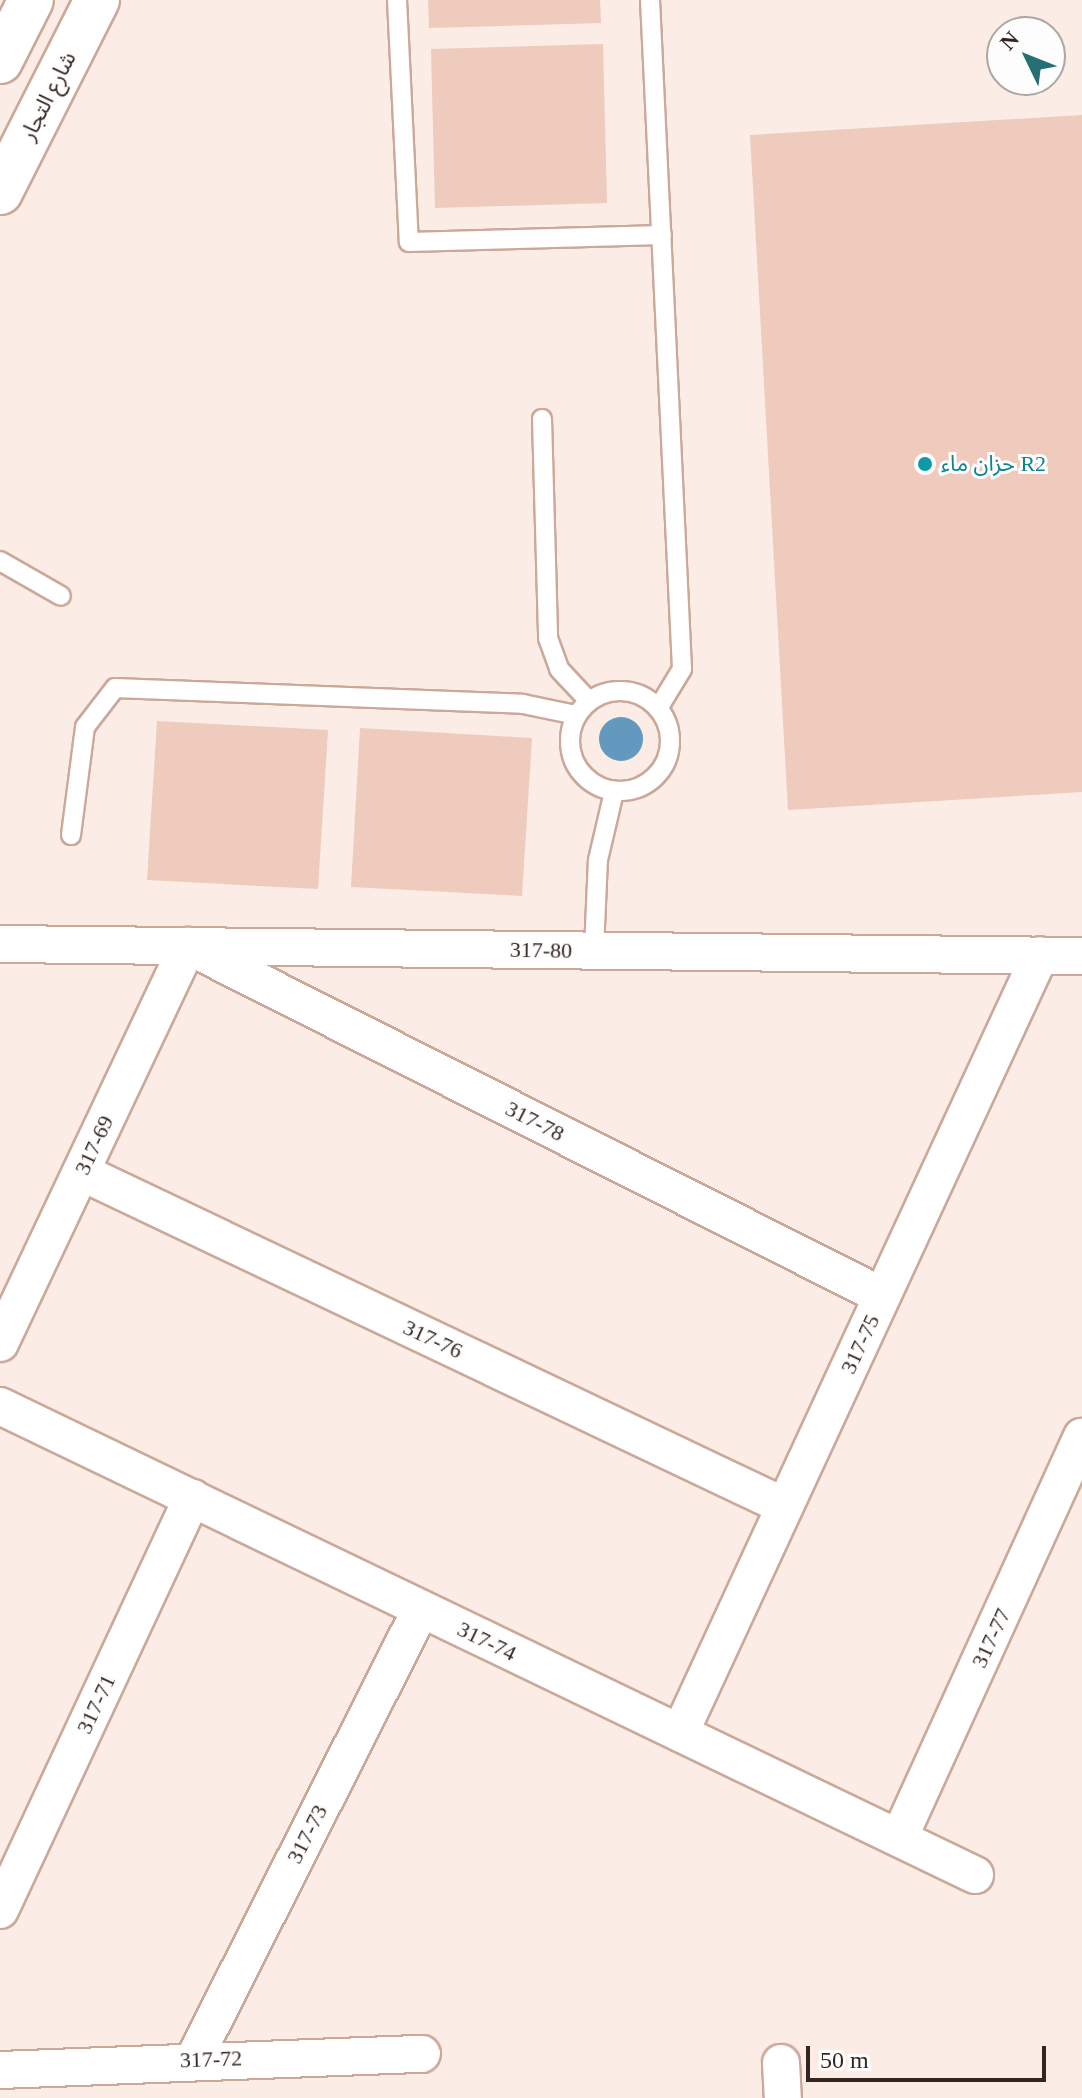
<!DOCTYPE html>
<html>
<head>
<meta charset="utf-8">
<style>
  body { margin:0 }
  #map { position:relative; width:1082px; height:2098px; overflow:hidden; background:#fbece6; font-family:"Times New Roman","Noto Sans Arabic",serif }
  div>[style] { position:absolute }
  [style*='--x'] { left:calc(var(--x)*1px); top:calc(var(--y)*1px); width:calc(var(--w)*1px); rotate:calc(var(--a)*1deg) }
  .water>* { inset:0; background:#6398bf }
  .round { border-radius:50% }
  .building>* { inset:0; background:#eecbbc }
  .roads { filter:drop-shadow(2px 0 #caa99a) drop-shadow(-2px 0 #caa99a) drop-shadow(0 2px #caa99a) drop-shadow(0 -2px #caa99a) }
  .service>* { height:18px; margin:-9px; padding:0 9px; transform-origin:9px; border-radius:9px; background:#fff }
  .service>.ring { margin:-9px; padding:0; box-sizing:content-box; background:none; border:18px solid #fff; border-radius:50% }
  .minor>* { height:36px; margin:-18px; padding:0 18px; transform-origin:18px; border-radius:18px; background:#fff }
  .tertiary>* { height:44px; margin:-22px; padding:0 22px; transform-origin:22px; border-radius:22px; background:#fff }
  .dots>* { width:22px; height:22px; translate:-50% -50%; box-sizing:border-box; border:4px solid #fdfdfd; border-radius:50% }
  span { translate:-50% -50%; white-space:nowrap; text-align:center; line-height:1.15; -webkit-text-stroke:6px #fdfdfd; paint-order:stroke }
  .street-label { font-size:22px; color:#332620 }
  .culture-label { font-size:22px; color:#0d838f }
  .left { translate:0 -50%; text-align:left }
  .north { position:absolute; left:986px; top:16px; width:80px; height:80px; box-sizing:border-box; background:#fdfdfd; border:2px solid #aca7a5; border-radius:50%; rotate:313deg; font-size:22px; font-weight:700; line-height:32px; text-align:center; color:#332620 }
  .north::after { content:''; display:block; margin:auto; width:28px; height:36px; background:#257075; clip-path:polygon(50% 0,100% 100%,50% 72%,0 100%) }
  .scale { position:absolute; left:806px; top:2046px; width:240px; height:36px; box-sizing:border-box; border:4px solid #332620; border-top:0; padding-left:10px; font-size:24px; line-height:28px; white-space:nowrap; color:#332620; -webkit-text-stroke:6px #fdfdfd; paint-order:stroke }
</style>
</head>
<body>
<div id="map">
  <div class="water">
    <i class="round" style="left:599px;top:717px;width:44px;height:44px"></i>
  </div>
  <div class="building">
    <i style="clip-path:polygon(428px 0,600px 0,601px 23px,429px 28px)"></i>
    <i style="clip-path:polygon(603px 44px,607px 203px,435px 208px,431px 49px)"></i>
    <i style="clip-path:polygon(1082px 115px,1082px 792px,788px 810px,750px 135px)"></i>
    <i style="clip-path:polygon(157px 721px,328px 730px,318px 889px,147px 880px)"></i>
    <i style="clip-path:polygon(360px 728px,532px 738px,522px 896px,351px 887px)"></i>
  </div>
  <div class="roads">
    <div class="service">
      <i style="--x:397;--y:0;--w:242;--a:87.2"></i>
      <i style="--x:409;--y:242;--w:253;--a:-1.6"></i>
      <i style="--x:650;--y:0;--w:670;--a:87.26"></i>
      <i style="--x:682;--y:669;--w:44;--a:121.2"></i>
      <i style="--x:542;--y:419;--w:219;--a:88.4"></i>
      <i style="--x:548;--y:638;--w:33;--a:70"></i>
      <i style="--x:559;--y:669;--w:44;--a:46.8"></i>
      <i style="--x:0;--y:561;--w:70;--a:29.8"></i>
      <i class="ring" style="left:570px;top:691px;width:82px;height:82px"></i>
      <i style="--x:71;--y:835;--w:109;--a:-82.6"></i>
      <i style="--x:85;--y:727;--w:49;--a:-52.4"></i>
      <i style="--x:115;--y:688;--w:408;--a:2.2"></i>
      <i style="--x:523;--y:704;--w:54;--a:11.7"></i>
      <i style="--x:594;--y:950;--w:90;--a:-87.5"></i>
      <i style="--x:598;--y:860;--w:70;--a:-76.8"></i>
    </div>
    <div class="minor">
      <i style="--x:0;--y:944;--w:1082;--a:0.64"></i>
      <i style="--x:81;--y:1172;--w:778;--a:25.41"></i>
      <i style="--x:0;--y:1343;--w:439;--a:-64.7"></i>
      <i style="--x:188;--y:946;--w:777;--a:26.76"></i>
      <i style="--x:0;--y:1406;--w:1082;--a:25.69"></i>
      <i style="--x:680;--y:1733;--w:857;--a:-65.17"></i>
      <i style="--x:899;--y:1838;--w:441;--a:-65.5"></i>
      <i style="--x:0;--y:1910;--w:455;--a:-65"></i>
      <i style="--x:194;--y:2059;--w:504;--a:-63.23"></i>
      <i style="--x:781;--y:2063;--w:35;--a:87"></i>
      <i style="--x:0;--y:2070;--w:422;--a:-2.2"></i>
    </div>
    <div class="tertiary">
      <i style="--x:0;--y:61;--w:68;--a:-63.1"></i>
      <i style="--x:0;--y:192;--w:215;--a:-63.2"></i>
    </div>
  </div>
  <div class="dots">
    <i style="left:925px;top:464px;background:#0f9aa8"></i>
  </div>
  <div class="street-label">
    <span style="left:48px;top:96px;rotate:-63deg">شارع التجار</span>
    <span style="left:541px;top:950px;rotate:1deg">317-80</span>
    <span style="left:535px;top:1121px;rotate:27deg">317-78</span>
    <span style="left:94px;top:1145px;rotate:-65deg">317-69</span>
    <span style="left:433px;top:1339px;rotate:25deg">317-76</span>
    <span style="left:860px;top:1344px;rotate:-65deg">317-75</span>
    <span style="left:991px;top:1638px;rotate:-65deg">317-77</span>
    <span style="left:487px;top:1641px;rotate:26deg">317-74</span>
    <span style="left:96px;top:1704px;rotate:-65deg">317-71</span>
    <span style="left:307px;top:1834px;rotate:-63deg">317-73</span>
    <span style="left:211px;top:2059px;rotate:-2deg">317-72</span>
  </div>
  <div class="culture-label">
    <span class="left" style="left:941px;top:464px">حزان ماء R2</span>
  </div>
  <div class="north">N</div>
  <div class="scale">50 m</div>
</div>
</body>
</html>
